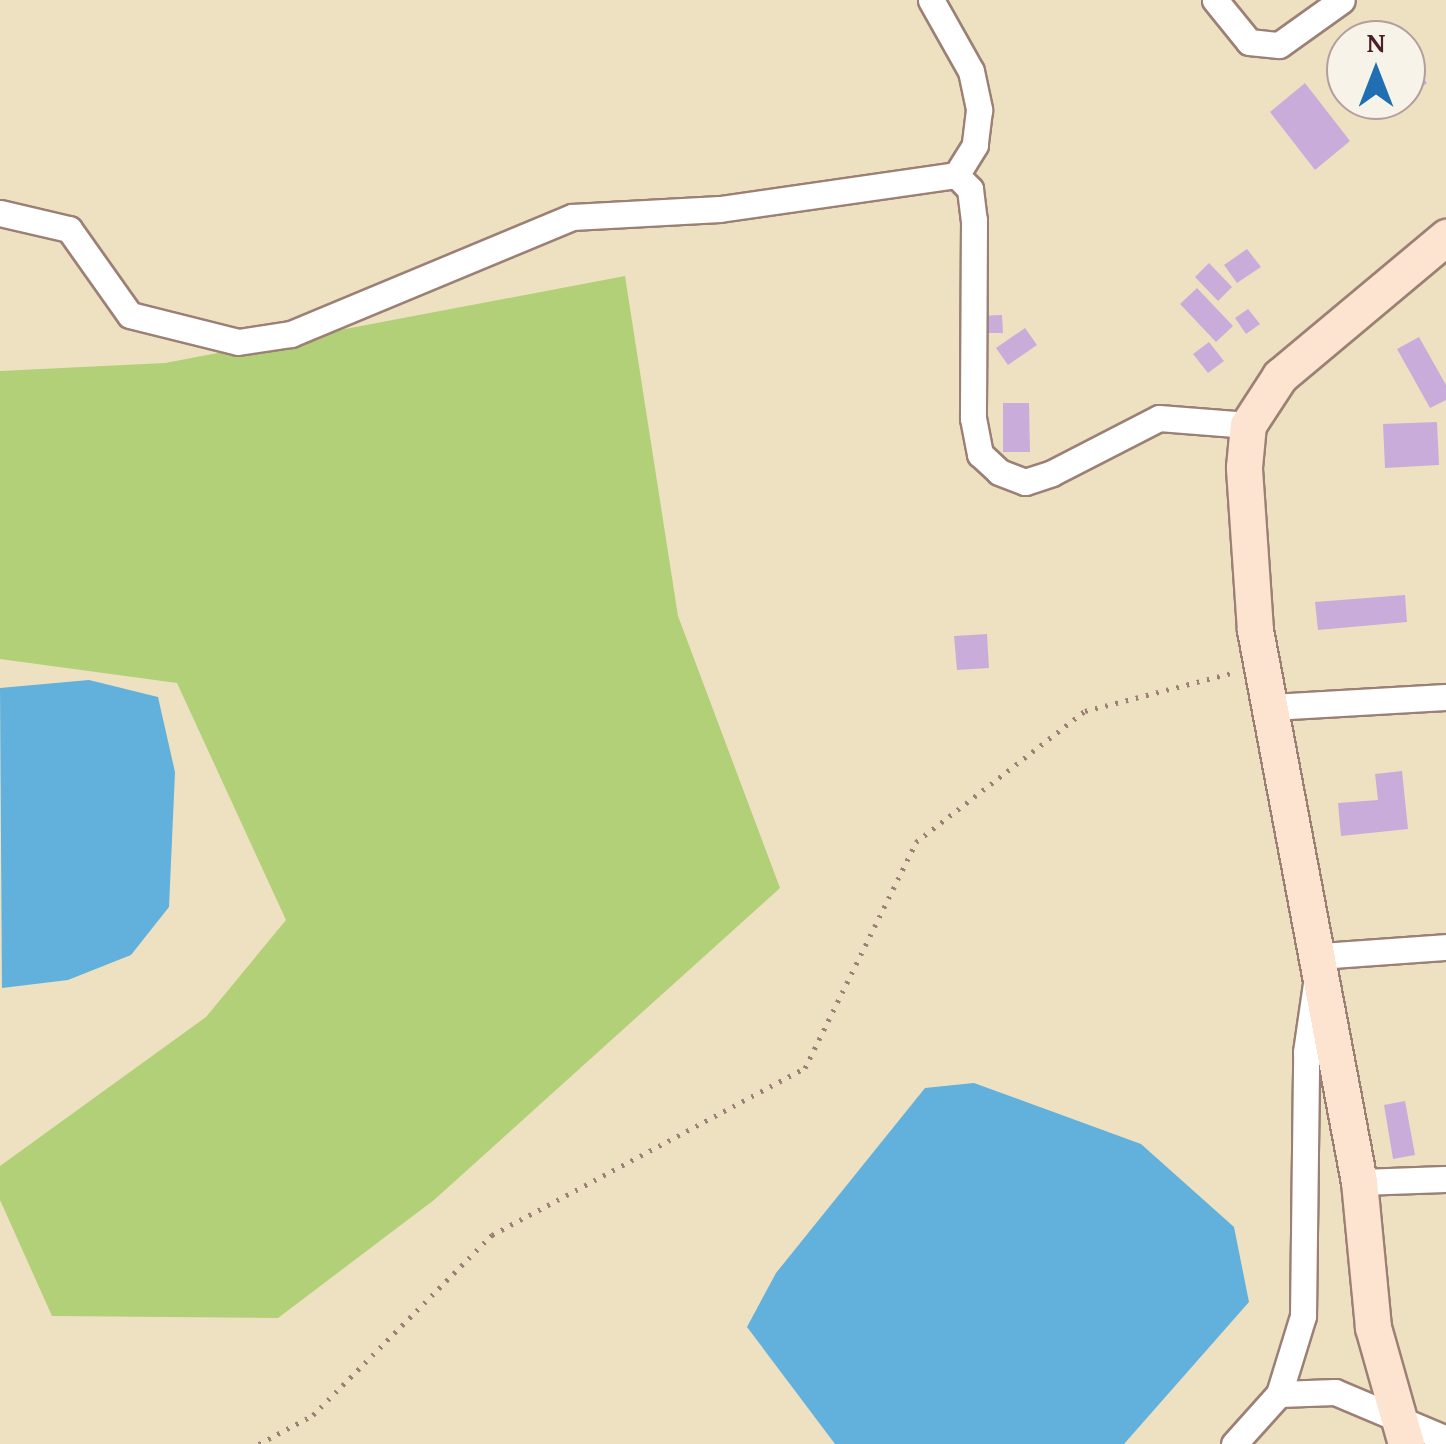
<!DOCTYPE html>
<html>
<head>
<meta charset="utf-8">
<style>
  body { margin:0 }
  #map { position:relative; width:1446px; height:1444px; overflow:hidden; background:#eee1c2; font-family:"Gentium Book Plus",serif }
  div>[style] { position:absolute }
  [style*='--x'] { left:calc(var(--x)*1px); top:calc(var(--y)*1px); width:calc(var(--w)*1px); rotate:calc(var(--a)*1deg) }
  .green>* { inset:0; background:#b2d077 }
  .water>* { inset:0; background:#61b1dc }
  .building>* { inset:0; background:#caacda }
  .path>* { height:5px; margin-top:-2.5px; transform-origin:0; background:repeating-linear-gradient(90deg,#9c8076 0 2.5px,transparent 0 10.5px) }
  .roads { filter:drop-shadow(2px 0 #9c8076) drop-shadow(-2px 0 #9c8076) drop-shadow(0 2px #9c8076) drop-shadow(0 -2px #9c8076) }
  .street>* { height:25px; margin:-12.5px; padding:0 12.5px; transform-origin:12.5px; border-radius:12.5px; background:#fff }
  .secondary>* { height:35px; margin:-17.5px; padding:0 17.5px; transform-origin:17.5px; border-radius:17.5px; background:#fde4d0 }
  span { translate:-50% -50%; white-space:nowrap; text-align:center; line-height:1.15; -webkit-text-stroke:9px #f7f3e8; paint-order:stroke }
  .north { position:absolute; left:1326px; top:20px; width:100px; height:100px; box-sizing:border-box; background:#f7f3e8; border:2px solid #b29e9c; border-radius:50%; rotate:0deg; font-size:28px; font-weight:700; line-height:40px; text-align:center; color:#4a1f2b }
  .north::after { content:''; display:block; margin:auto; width:35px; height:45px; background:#1f6fb2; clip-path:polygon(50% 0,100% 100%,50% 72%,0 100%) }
</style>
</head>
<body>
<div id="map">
  <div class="green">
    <i style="clip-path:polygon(625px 276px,678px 616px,780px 888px,434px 1200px,278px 1318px,52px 1316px,0 1200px,0 1166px,206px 1017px,286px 920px,177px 683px,0 659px,0 371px,165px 363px)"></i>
  </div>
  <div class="water">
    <i style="clip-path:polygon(89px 680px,158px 697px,175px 772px,169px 907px,131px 955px,68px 980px,2px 988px,0 688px)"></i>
    <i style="clip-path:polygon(974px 1083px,1141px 1144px,1234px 1227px,1249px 1302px,1124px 1444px,835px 1444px,747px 1327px,776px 1273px,925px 1088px)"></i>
  </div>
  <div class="building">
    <i style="clip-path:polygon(1406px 57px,1427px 83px,1397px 108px,1391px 100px,1406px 100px)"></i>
    <i style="clip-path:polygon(1305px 83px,1350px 141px,1315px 170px,1270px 112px)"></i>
    <i style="clip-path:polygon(1247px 249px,1261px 267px,1237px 283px,1224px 265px)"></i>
    <i style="clip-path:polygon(1209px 263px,1232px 287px,1218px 301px,1195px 277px)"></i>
    <i style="clip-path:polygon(1197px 288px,1233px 326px,1216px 342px,1180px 304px)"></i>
    <i style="clip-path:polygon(1248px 309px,1260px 324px,1246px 334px,1235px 318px)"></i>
    <i style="clip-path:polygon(1002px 315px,1003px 333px,976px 333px,976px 316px)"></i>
    <i style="clip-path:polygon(1025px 328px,1037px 345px,1008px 365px,996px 348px)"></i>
    <i style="clip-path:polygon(1419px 337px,1446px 385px,1446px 400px,1430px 408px,1397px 349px)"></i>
    <i style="clip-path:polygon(1209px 342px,1224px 361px,1208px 373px,1193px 354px)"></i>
    <i style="clip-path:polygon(1003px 403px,1029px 403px,1030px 452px,1003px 452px)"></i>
    <i style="clip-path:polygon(1437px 422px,1439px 465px,1385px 468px,1383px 424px)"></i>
    <i style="clip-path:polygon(1405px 595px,1407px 622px,1318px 630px,1315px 602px)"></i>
    <i style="clip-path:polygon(987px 634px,989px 668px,957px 670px,954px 636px)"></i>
    <i style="clip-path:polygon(1402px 771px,1408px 829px,1341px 836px,1338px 803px,1378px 800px,1375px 774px)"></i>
    <i style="clip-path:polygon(1405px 1101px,1415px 1155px,1393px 1159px,1384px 1105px)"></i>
  </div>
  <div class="path">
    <i style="--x:259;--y:1444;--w:61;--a:-28.2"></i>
    <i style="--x:313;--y:1415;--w:254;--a:-45.2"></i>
    <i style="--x:492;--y:1235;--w:355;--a:-28.1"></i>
    <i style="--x:805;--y:1068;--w:252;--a:-63.8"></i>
    <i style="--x:916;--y:842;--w:214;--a:-37.8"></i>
    <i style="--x:1085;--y:711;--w:152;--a:-14.5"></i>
  </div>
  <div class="roads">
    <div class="street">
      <i style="--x:931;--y:0;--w:81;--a:60.6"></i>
      <i style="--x:971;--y:71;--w:40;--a:78"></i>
      <i style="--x:979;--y:110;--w:35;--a:97"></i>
      <i style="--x:975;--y:145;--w:36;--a:122"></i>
      <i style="--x:1215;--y:0;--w:54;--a:51"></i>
      <i style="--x:1249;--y:42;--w:30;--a:6"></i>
      <i style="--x:1279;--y:45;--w:77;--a:-35.5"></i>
      <i style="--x:0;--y:213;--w:71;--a:13.1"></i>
      <i style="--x:69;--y:229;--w:105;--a:54.7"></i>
      <i style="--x:130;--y:315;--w:111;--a:14"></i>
      <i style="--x:238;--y:342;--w:54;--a:-8.6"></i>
      <i style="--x:291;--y:334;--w:304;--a:-22.6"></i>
      <i style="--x:572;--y:217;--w:148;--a:-3.1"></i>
      <i style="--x:720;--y:209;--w:238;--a:-8.2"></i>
      <i style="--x:956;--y:175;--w:20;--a:45"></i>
      <i style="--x:970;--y:189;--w:31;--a:83"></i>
      <i style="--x:974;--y:220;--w:198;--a:90.3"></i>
      <i style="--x:973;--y:418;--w:37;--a:79"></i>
      <i style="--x:980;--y:454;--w:26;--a:43"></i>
      <i style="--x:999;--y:472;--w:28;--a:21"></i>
      <i style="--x:1025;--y:482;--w:28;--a:-18"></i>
      <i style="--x:1052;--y:473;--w:120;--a:-27.2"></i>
      <i style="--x:1159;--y:418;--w:89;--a:4.5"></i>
      <i style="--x:1271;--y:707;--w:175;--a:-3.3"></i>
      <i style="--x:1359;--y:1182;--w:87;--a:-2"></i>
      <i style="--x:1279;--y:1394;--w:56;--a:-2"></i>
      <i style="--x:1335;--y:1392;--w:121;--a:22.9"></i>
      <i style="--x:1234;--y:1444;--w:67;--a:-48"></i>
      <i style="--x:1279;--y:1394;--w:82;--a:-72.9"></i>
      <i style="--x:1303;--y:1316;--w:264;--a:-89.3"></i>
      <i style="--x:1306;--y:1052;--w:97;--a:-81.7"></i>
      <i style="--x:1320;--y:956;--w:126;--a:-4.1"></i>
    </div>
    <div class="secondary">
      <i style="--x:1406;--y:1444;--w:122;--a:-105.8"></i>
      <i style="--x:1373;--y:1327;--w:146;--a:-95.5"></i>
      <i style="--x:1359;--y:1182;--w:562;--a:-100.67"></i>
      <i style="--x:1255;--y:630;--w:163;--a:-93.9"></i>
      <i style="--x:1244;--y:467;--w:42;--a:-84.6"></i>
      <i style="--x:1248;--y:425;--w:59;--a:-56.9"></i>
      <i style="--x:1280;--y:376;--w:217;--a:-39.9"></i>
    </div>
  </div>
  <div class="north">N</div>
</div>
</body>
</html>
